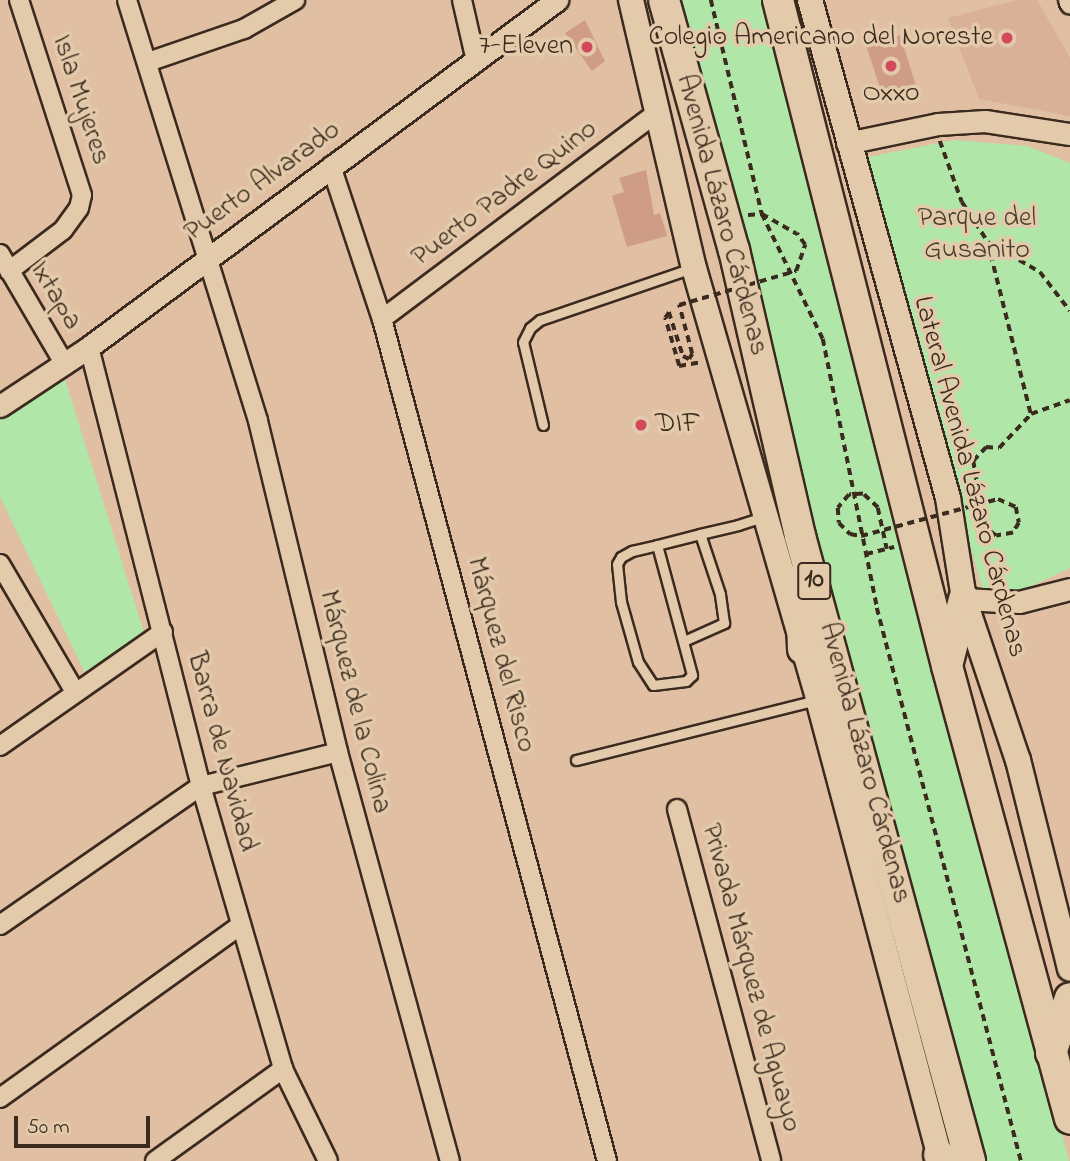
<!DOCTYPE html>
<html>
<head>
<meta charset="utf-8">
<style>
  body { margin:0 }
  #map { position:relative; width:1070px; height:1161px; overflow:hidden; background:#e0bfa2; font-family:"Indie Flower",sans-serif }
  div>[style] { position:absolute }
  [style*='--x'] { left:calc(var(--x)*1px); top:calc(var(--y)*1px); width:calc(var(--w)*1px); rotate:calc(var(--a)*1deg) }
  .built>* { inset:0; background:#d8b198 }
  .green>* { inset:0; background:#b0e6a8 }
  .building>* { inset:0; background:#cf9c88 }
  .path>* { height:3.5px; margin-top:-1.75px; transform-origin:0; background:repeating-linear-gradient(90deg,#3b2a1e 0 7px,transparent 0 12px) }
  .roads { filter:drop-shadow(2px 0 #3b2a1e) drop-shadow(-2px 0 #3b2a1e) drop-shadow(0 2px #3b2a1e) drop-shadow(0 -2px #3b2a1e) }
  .service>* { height:9px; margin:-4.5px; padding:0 4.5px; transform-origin:4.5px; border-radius:4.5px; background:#e2caaa }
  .minor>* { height:18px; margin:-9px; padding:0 9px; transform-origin:9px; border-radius:9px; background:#e2caaa }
  .tertiary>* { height:21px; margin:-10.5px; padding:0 10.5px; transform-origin:10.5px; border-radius:10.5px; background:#e2caaa }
  .secondary>* { height:24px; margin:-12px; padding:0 12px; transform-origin:12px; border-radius:12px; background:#e2caaa }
  .trunk>* { height:30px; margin:-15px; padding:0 15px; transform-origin:15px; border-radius:15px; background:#e2caaa }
  .path-bridge>* { height:3.5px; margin-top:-1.75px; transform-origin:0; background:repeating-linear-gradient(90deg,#3b2a1e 0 7px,transparent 0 12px) }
  .dots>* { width:19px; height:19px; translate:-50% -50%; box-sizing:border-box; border:4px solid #e2caaa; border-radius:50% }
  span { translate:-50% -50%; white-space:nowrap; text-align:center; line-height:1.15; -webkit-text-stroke:7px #e2caaa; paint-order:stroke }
  .shield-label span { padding:2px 5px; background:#e2caaa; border:2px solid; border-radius:5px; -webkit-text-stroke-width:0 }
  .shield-label { font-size:26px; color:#3b2a1e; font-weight:700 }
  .poi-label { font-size:28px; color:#3b2a1e }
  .right { translate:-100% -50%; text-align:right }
  .left { translate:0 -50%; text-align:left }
  .street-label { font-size:28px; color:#3b2a1e }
  .park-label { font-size:28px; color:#473d2c }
  .scale { position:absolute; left:14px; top:1116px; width:136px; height:32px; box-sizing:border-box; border:4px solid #3b2a1e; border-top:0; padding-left:9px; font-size:21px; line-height:24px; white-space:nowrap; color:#3b2a1e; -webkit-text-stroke:5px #e2caaa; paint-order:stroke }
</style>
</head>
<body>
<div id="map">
  <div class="built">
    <i style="clip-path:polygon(1018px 0,1037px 0,1070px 58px,1070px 116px,979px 99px,948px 18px)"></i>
  </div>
  <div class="green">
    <i style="clip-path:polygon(677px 0,771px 0,1069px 1161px,969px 1161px)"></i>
    <i style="clip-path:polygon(954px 140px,1027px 146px,1070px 163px,1070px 568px,1015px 594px,985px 597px,858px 159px)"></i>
    <i style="clip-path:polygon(63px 373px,146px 639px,87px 677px,0 497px,0 420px)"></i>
  </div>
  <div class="building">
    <i style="clip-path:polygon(585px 20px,605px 61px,592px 71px,565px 33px)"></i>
    <i style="clip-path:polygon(900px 35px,917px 89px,885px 103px,865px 42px)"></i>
    <i style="clip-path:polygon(646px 170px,654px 215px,660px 213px,667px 236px,627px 247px,612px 196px,624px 192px,619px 178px)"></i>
  </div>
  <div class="path">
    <i style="--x:711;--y:0;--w:220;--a:76.6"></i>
    <i style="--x:762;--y:214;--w:139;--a:64"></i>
    <i style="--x:823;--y:339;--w:274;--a:78.6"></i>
    <i style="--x:877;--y:608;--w:571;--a:75.4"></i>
    <i style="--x:940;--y:141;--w:65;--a:70.2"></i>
    <i style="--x:962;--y:202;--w:48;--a:57"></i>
    <i style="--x:988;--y:242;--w:60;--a:30"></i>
    <i style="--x:1040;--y:272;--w:49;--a:52.4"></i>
    <i style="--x:748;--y:215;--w:14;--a:-4"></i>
    <i style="--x:762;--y:214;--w:40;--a:29.7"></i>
    <i style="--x:988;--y:243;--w:176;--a:75.9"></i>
    <i style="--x:679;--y:366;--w:22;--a:-10"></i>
    <i style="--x:878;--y:508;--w:42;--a:77.6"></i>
    <i style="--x:984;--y:527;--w:67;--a:-99.5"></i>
    <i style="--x:973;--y:461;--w:19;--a:-47"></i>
    <i style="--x:986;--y:447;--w:13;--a:4"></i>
    <i style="--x:999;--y:448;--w:47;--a:-46.7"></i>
    <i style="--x:1031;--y:414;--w:41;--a:-19.7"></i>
    <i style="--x:866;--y:554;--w:29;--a:-14"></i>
  </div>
  <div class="roads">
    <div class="service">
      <i style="--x:543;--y:425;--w:85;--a:-103.5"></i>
      <i style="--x:523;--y:342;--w:16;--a:-63"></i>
      <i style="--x:530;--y:328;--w:13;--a:-39"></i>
      <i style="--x:540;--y:320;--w:161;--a:-18.9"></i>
      <i style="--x:657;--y:545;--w:135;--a:74.9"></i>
      <i style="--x:692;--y:675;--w:8;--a:135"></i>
      <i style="--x:686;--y:681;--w:33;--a:173"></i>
      <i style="--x:653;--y:685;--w:27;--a:-123"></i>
      <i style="--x:638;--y:662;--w:62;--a:-105.8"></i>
      <i style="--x:621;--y:602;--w:38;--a:-96"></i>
      <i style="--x:617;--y:564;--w:8;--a:-60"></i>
      <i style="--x:621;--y:557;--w:13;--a:-29"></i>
      <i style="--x:632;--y:551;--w:26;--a:-13"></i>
      <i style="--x:657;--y:545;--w:44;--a:-14.3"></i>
      <i style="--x:700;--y:534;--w:39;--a:-13"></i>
      <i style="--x:738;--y:525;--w:26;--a:-18"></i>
      <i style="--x:686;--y:640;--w:42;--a:-24.1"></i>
      <i style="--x:724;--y:623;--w:29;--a:-98"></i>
      <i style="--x:720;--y:594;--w:63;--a:-108.4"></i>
      <i style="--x:576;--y:760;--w:248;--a:-14"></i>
    </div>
    <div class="minor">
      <i style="--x:127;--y:0;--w:441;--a:72.7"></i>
      <i style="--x:258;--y:421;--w:341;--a:76.4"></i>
      <i style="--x:338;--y:752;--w:424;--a:74.7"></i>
      <i style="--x:462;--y:0;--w:63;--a:77.1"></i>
      <i style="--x:1068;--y:0;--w:5;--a:68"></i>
      <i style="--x:148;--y:62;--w:102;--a:-19"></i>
      <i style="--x:244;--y:29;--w:59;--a:-29.6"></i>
      <i style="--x:331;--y:166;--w:161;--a:71.6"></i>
      <i style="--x:382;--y:319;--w:872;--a:75.04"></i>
      <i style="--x:0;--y:254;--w:129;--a:59.6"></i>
      <i style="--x:9;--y:271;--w:68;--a:-37.2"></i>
      <i style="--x:63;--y:230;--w:27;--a:-54"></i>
      <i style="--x:79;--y:208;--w:13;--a:-77"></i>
      <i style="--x:82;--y:195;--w:205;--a:-107.9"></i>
      <i style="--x:382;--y:319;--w:346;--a:-36.9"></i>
      <i style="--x:89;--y:347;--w:453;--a:75.7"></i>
      <i style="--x:201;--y:786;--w:295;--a:73.8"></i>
      <i style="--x:283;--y:1069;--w:102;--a:63.9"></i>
      <i style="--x:0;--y:564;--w:148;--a:59.6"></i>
      <i style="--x:0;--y:746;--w:199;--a:-35"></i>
      <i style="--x:677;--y:809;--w:364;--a:75"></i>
      <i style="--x:0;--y:925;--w:244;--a:-34.7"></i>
      <i style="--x:201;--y:786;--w:141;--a:-13.9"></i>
      <i style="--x:0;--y:1098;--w:297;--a:-35.7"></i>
      <i style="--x:155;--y:1161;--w:158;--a:-35.7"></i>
    </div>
    <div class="tertiary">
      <i style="--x:847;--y:143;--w:93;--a:-11.8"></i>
      <i style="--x:938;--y:124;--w:47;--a:-3.7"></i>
      <i style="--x:985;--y:121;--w:86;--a:8.7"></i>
      <i style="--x:0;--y:406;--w:107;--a:-33.5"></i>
      <i style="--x:89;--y:347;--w:583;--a:-36.56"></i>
      <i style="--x:964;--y:599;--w:55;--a:3.1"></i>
      <i style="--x:1019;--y:602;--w:53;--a:-14.3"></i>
    </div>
    <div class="secondary">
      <i style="--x:631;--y:0;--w:275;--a:76.8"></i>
      <i style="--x:694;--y:268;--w:448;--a:73.9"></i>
      <i style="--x:818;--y:699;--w:478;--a:75.1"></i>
      <i style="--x:810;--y:0;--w:517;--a:74.51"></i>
      <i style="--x:948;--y:498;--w:102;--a:81"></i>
      <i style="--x:964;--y:599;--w:170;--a:71.5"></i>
      <i style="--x:1018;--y:760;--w:215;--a:76"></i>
    </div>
    <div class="trunk">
      <i style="--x:664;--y:0;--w:260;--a:74.4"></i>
      <i style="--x:734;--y:250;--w:294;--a:77"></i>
      <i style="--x:800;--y:536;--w:648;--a:74.78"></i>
      <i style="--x:778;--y:0;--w:687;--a:75.76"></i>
      <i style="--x:947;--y:666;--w:469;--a:74.8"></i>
      <i style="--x:801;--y:578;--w:71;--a:88.4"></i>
      <i style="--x:948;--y:662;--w:65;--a:-75.7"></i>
      <i style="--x:1051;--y:1053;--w:58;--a:-70.9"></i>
      <i style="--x:939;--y:1155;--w:7;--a:56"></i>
    </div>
  </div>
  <div class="path-bridge">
    <i style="--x:679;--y:366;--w:50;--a:-106.3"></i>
    <i style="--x:665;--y:318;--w:7;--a:-56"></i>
    <i style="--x:669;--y:312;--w:46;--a:72.3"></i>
    <i style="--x:683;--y:356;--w:7;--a:27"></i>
    <i style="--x:689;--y:359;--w:6;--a:-59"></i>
    <i style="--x:692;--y:354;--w:51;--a:-104.9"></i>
    <i style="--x:679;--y:305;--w:122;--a:-16.2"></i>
    <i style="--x:796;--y:271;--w:28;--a:-71"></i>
    <i style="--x:805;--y:245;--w:14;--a:-126"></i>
    <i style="--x:878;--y:508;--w:21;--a:-137"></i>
    <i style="--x:863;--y:494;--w:14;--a:176"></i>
    <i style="--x:849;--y:495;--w:17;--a:130"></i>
    <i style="--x:838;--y:508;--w:15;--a:86"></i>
    <i style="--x:839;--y:523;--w:16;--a:45"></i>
    <i style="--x:850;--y:534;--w:11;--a:10"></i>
    <i style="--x:861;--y:536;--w:142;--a:-15.1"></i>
    <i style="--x:998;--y:499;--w:20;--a:24"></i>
    <i style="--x:1016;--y:507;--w:16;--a:79"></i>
    <i style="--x:1019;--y:523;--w:12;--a:121"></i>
    <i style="--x:1013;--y:533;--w:17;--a:170"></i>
    <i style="--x:996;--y:536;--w:15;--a:-143"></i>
  </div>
  <div class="dots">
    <i style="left:1007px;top:38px;background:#d1495b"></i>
    <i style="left:587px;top:47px;background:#d1495b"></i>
    <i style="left:891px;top:66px;background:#d1495b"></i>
    <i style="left:641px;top:425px;background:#d1495b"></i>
  </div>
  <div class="shield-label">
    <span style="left:814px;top:581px">10</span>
  </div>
  <div class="poi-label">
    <span class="right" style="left:993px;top:38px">Colegio Americano del Noreste</span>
    <span class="right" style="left:573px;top:47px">7-Eleven</span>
    <span style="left:891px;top:94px">Oxxo</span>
    <span class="left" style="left:655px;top:425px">DIF</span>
  </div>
  <div class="street-label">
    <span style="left:80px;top:100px;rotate:72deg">Isla Mujeres</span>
    <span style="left:263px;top:182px;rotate:-36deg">Puerto Alvarado</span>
    <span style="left:505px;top:194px;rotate:-37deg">Puerto Padre Quino</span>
    <span style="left:721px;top:215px;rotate:75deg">Avenida Lázaro Cárdenas</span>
    <span style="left:55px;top:296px;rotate:59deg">Ixtapa</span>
    <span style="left:969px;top:477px;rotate:75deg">Lateral Avenida Lázaro Cárdenas</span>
    <span style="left:500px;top:655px;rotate:75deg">Márquez del Risco</span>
    <span style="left:354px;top:702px;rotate:76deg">Márquez de la Colina</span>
    <span style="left:221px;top:752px;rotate:75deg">Barra de Navidad</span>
    <span style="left:864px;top:763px;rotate:75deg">Avenida Lázaro Cárdenas</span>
    <span style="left:750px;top:978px;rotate:75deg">Privada Márquez de Aguayo</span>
  </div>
  <div class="park-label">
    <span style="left:977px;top:235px">Parque del<br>Gusanito</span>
  </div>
  <div class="scale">50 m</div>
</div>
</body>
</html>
